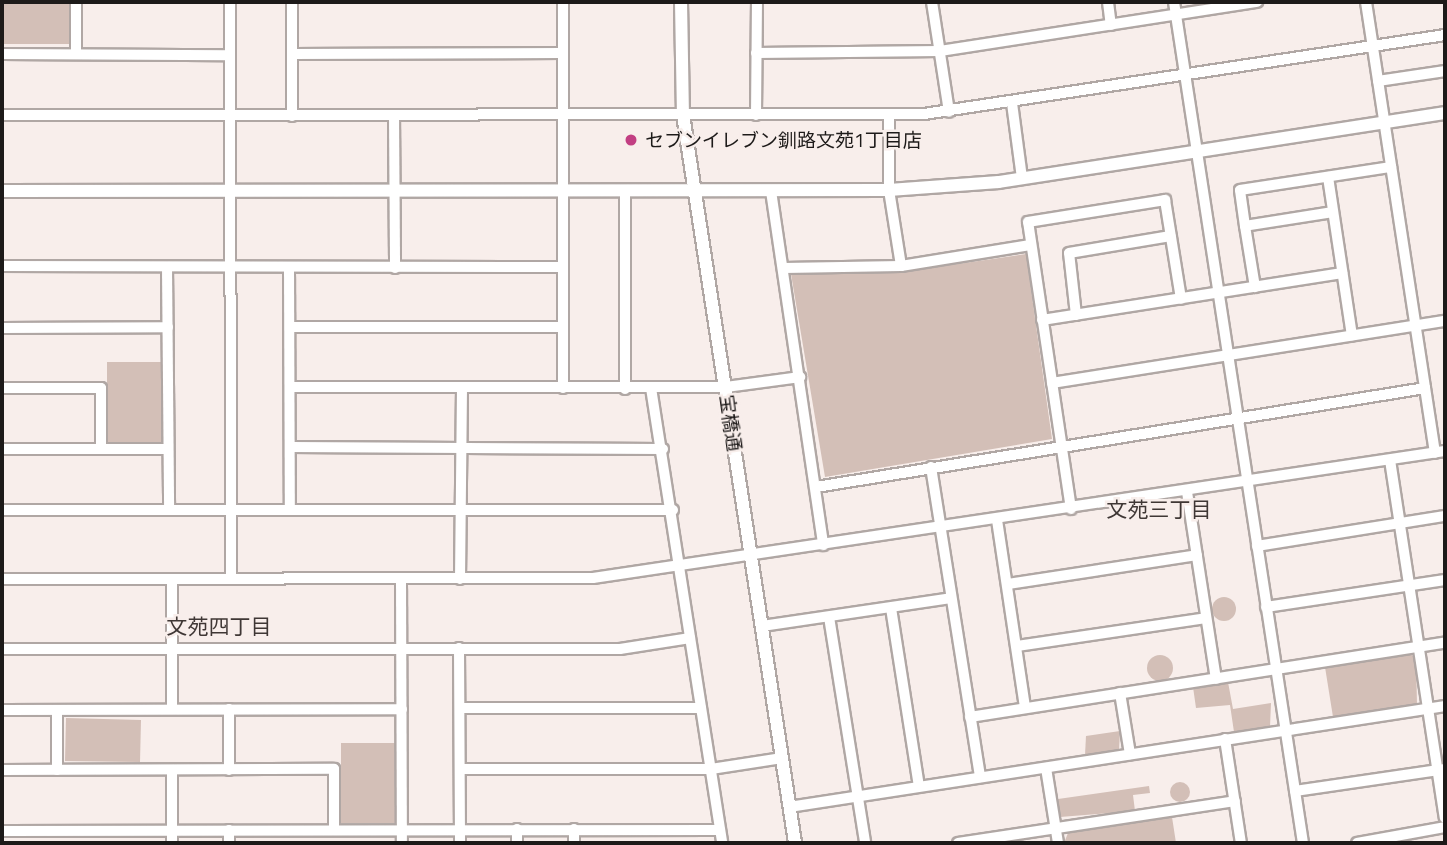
<!DOCTYPE html>
<html>
<head>
<meta charset="utf-8">
<style>
  body { margin:0 }
  #map { position:relative; width:1447px; height:845px; overflow:hidden; background:#f8eeeb; font-family:"Titillium Web","Noto Sans JP",sans-serif }
  div>[style] { position:absolute }
  [style*='--x'] { left:calc(var(--x)*1px); top:calc(var(--y)*1px); width:calc(var(--w)*1px); rotate:calc(var(--a)*1deg) }
  .green>* { inset:0; background:#d3bfb7 }
  .round { border-radius:50% }
  .roads { filter:drop-shadow(2px 0 #b0a7a4) drop-shadow(-2px 0 #b0a7a4) drop-shadow(0 2px #b0a7a4) drop-shadow(0 -2px #b0a7a4) }
  .minor>* { height:10px; margin:-5px; padding:0 5px; transform-origin:5px; border-radius:5px; background:#fff }
  .tertiary>* { height:12px; margin:-6px; padding:0 6px; transform-origin:6px; border-radius:6px; background:#fff }
  .dots>* { width:19px; height:19px; translate:-50% -50%; box-sizing:border-box; border:4px solid #f8eeeb; border-radius:50% }
  span { translate:-50% -50%; white-space:nowrap; text-align:center; line-height:1.15; -webkit-text-stroke:5px #f8eeeb; paint-order:stroke }
  .poi-label { font-size:19px; color:#1d1a19 }
  .left { translate:0 -50%; text-align:left }
  .street-label { font-size:19px; color:#1d1a19 }
  .neighbourhood-label { font-size:21px; color:#3f3735 }
  .frame { position:absolute; inset:0; border:4px solid #1d1a19; pointer-events:none }
</style>
</head>
<body>
<div id="map">
  <div class="green">
    <i style="clip-path:polygon(4px 2px,69px 2px,69px 44px,4px 44px)"></i>
    <i style="clip-path:polygon(1026px 254px,1052px 439px,825px 477px,791px 274px,896px 273px)"></i>
    <i style="clip-path:polygon(107px 362px,161px 362px,162px 444px,107px 445px)"></i>
    <i class="round" style="left:1212px;top:597px;width:24px;height:24px"></i>
    <i style="clip-path:polygon(1410px 654px,1416px 658px,1417px 705px,1333px 717px,1325px 667px)"></i>
    <i class="round" style="left:1147px;top:655px;width:26px;height:26px"></i>
    <i style="clip-path:polygon(1228px 682px,1233px 709px,1271px 703px,1270px 727px,1234px 732px,1230px 705px,1196px 708px,1193px 687px)"></i>
    <i style="clip-path:polygon(66px 718px,141px 720px,140px 762px,65px 761px)"></i>
    <i style="clip-path:polygon(1120px 731px,1119px 750px,1085px 755px,1086px 736px)"></i>
    <i style="clip-path:polygon(341px 743px,395px 743px,395px 823px,341px 823px)"></i>
    <i class="round" style="left:1170px;top:782px;width:20px;height:20px"></i>
    <i style="clip-path:polygon(1149px 786px,1150px 793px,1133px 795px,1135px 811px,1060px 817px,1058px 799px)"></i>
    <i style="clip-path:polygon(1172px 817px,1176px 843px,1064px 843px,1068px 833px)"></i>
  </div>
  <div class="roads">
    <div class="minor">
      <i style="--x:230;--y:2;--w:577;--a:89.9"></i>
      <i style="--x:292;--y:2;--w:114;--a:90"></i>
      <i style="--x:563;--y:2;--w:386;--a:90"></i>
      <i style="--x:932;--y:2;--w:111;--a:81.2"></i>
      <i style="--x:1108;--y:2;--w:23;--a:83"></i>
      <i style="--x:1174;--y:2;--w:851;--a:81.28"></i>
      <i style="--x:1366;--y:2;--w:456;--a:81.3"></i>
      <i style="--x:756;--y:53;--w:184;--a:-0.6"></i>
      <i style="--x:940;--y:51;--w:321;--a:-8.8"></i>
      <i style="--x:2;--y:54;--w:228;--a:0.3"></i>
      <i style="--x:76;--y:54;--w:52;--a:-90"></i>
      <i style="--x:292;--y:54;--w:270;--a:-0.2"></i>
      <i style="--x:1378;--y:81;--w:68;--a:-8.5"></i>
      <i style="--x:1012;--y:103;--w:76;--a:82.4"></i>
      <i style="--x:2;--y:115;--w:922;--a:-0.06"></i>
      <i style="--x:924;--y:114;--w:527;--a:-8.62"></i>
      <i style="--x:756;--y:115;--w:113;--a:-89.5"></i>
      <i style="--x:889;--y:115;--w:75;--a:90"></i>
      <i style="--x:889;--y:190;--w:77;--a:81"></i>
      <i style="--x:394;--y:116;--w:152;--a:89.6"></i>
      <i style="--x:1328;--y:177;--w:160;--a:81.4"></i>
      <i style="--x:625;--y:190;--w:199;--a:90"></i>
      <i style="--x:771;--y:191;--w:358;--a:81.6"></i>
      <i style="--x:1333;--y:212;--w:89;--a:171"></i>
      <i style="--x:1245;--y:226;--w:36;--a:-98"></i>
      <i style="--x:1240;--y:190;--w:153;--a:-8.7"></i>
      <i style="--x:1245;--y:226;--w:62;--a:80.7"></i>
      <i style="--x:2;--y:266;--w:559;--a:0.1"></i>
      <i style="--x:167;--y:267;--w:243;--a:89.5"></i>
      <i style="--x:289;--y:267;--w:242;--a:89.8"></i>
      <i style="--x:784;--y:268;--w:117;--a:-1"></i>
      <i style="--x:901;--y:266;--w:131;--a:-9.2"></i>
      <i style="--x:1076;--y:315;--w:62;--a:-96.4"></i>
      <i style="--x:1069;--y:253;--w:103;--a:-9.5"></i>
      <i style="--x:1042;--y:320;--w:304;--a:-8.9"></i>
      <i style="--x:290;--y:327;--w:272;--a:0"></i>
      <i style="--x:2;--y:328;--w:166;--a:-0.3"></i>
      <i style="--x:1052;--y:383;--w:398;--a:-9"></i>
      <i style="--x:291;--y:387;--w:435;--a:0"></i>
      <i style="--x:726;--y:387;--w:75;--a:-7.7"></i>
      <i style="--x:2;--y:388;--w:99;--a:0"></i>
      <i style="--x:101;--y:388;--w:61;--a:90"></i>
      <i style="--x:651;--y:388;--w:461;--a:81.1"></i>
      <i style="--x:291;--y:447;--w:372;--a:0.3"></i>
      <i style="--x:2;--y:449;--w:166;--a:0"></i>
      <i style="--x:1390;--y:460;--w:362;--a:81.3"></i>
      <i style="--x:931;--y:467;--w:314;--a:81"></i>
      <i style="--x:816;--y:487;--w:617;--a:-9.23"></i>
      <i style="--x:1187;--y:492;--w:189;--a:81.2"></i>
      <i style="--x:1071;--y:509;--w:290;--a:-98.5"></i>
      <i style="--x:1028;--y:222;--w:139;--a:-9.1"></i>
      <i style="--x:1165;--y:200;--w:100;--a:80.8"></i>
      <i style="--x:2;--y:510;--w:671;--a:0"></i>
      <i style="--x:997;--y:520;--w:190;--a:81.5"></i>
      <i style="--x:1257;--y:546;--w:190;--a:-9.1"></i>
      <i style="--x:2;--y:579;--w:591;--a:-0.1"></i>
      <i style="--x:593;--y:578;--w:861;--a:-8.48"></i>
      <i style="--x:172;--y:579;--w:130;--a:90"></i>
      <i style="--x:401;--y:579;--w:264;--a:89.8"></i>
      <i style="--x:460;--y:579;--w:191;--a:-89.4"></i>
      <i style="--x:1008;--y:584;--w:191;--a:-8.7"></i>
      <i style="--x:1266;--y:607;--w:181;--a:-8.6"></i>
      <i style="--x:891;--y:608;--w:180;--a:81.1"></i>
      <i style="--x:829;--y:617;--w:229;--a:80.9"></i>
      <i style="--x:762;--y:626;--w:191;--a:-8.4"></i>
      <i style="--x:1017;--y:646;--w:191;--a:-8.4"></i>
      <i style="--x:459;--y:648;--w:195;--a:89.7"></i>
      <i style="--x:2;--y:649;--w:618;--a:0"></i>
      <i style="--x:620;--y:649;--w:71;--a:-8.9"></i>
      <i style="--x:1120;--y:693;--w:62;--a:80.7"></i>
      <i style="--x:460;--y:708;--w:241;--a:0"></i>
      <i style="--x:2;--y:710;--w:400;--a:-0.1"></i>
      <i style="--x:970;--y:717;--w:481;--a:-8.9"></i>
      <i style="--x:1225;--y:739;--w:105;--a:81.3"></i>
      <i style="--x:1046;--y:768;--w:76;--a:80.9"></i>
      <i style="--x:460;--y:769;--w:251;--a:0"></i>
      <i style="--x:711;--y:769;--w:72;--a:-8.8"></i>
      <i style="--x:2;--y:770;--w:332;--a:-0.2"></i>
      <i style="--x:334;--y:769;--w:60;--a:90"></i>
      <i style="--x:57;--y:770;--w:60;--a:-90"></i>
      <i style="--x:172;--y:770;--w:73;--a:90"></i>
      <i style="--x:229;--y:770;--w:61;--a:-90"></i>
      <i style="--x:1295;--y:791;--w:152;--a:-8.3"></i>
      <i style="--x:789;--y:807;--w:664;--a:-8.75"></i>
      <i style="--x:517;--y:829;--w:14;--a:90"></i>
      <i style="--x:574;--y:829;--w:14;--a:90"></i>
      <i style="--x:2;--y:831;--w:717;--a:-0.08"></i>
      <i style="--x:229;--y:843;--w:13;--a:-90"></i>
      <i style="--x:958;--y:843;--w:280;--a:-8.6"></i>
      <i style="--x:1357;--y:843;--w:89;--a:-10.3"></i>
    </div>
    <div class="tertiary">
      <i style="--x:681;--y:2;--w:113;--a:89"></i>
      <i style="--x:683;--y:115;--w:737;--a:81.25"></i>
      <i style="--x:2;--y:191;--w:887;--a:-0.06"></i>
      <i style="--x:889;--y:190;--w:110;--a:-4.2"></i>
      <i style="--x:999;--y:182;--w:451;--a:-8.8"></i>
    </div>
  </div>
  <div class="dots">
    <i style="left:631px;top:140px;background:#c23e82"></i>
  </div>
  <div class="poi-label">
    <span class="left" style="left:645px;top:140px">セブンイレブン釧路文苑1丁目店</span>
  </div>
  <div class="street-label">
    <span style="left:731px;top:423px;rotate:82deg">宝橋通</span>
  </div>
  <div class="neighbourhood-label">
    <span style="left:1159px;top:509px">文苑三丁目</span>
    <span style="left:219px;top:626px">文苑四丁目</span>
  </div>
  <div class="frame"></div>
</div>
</body>
</html>
